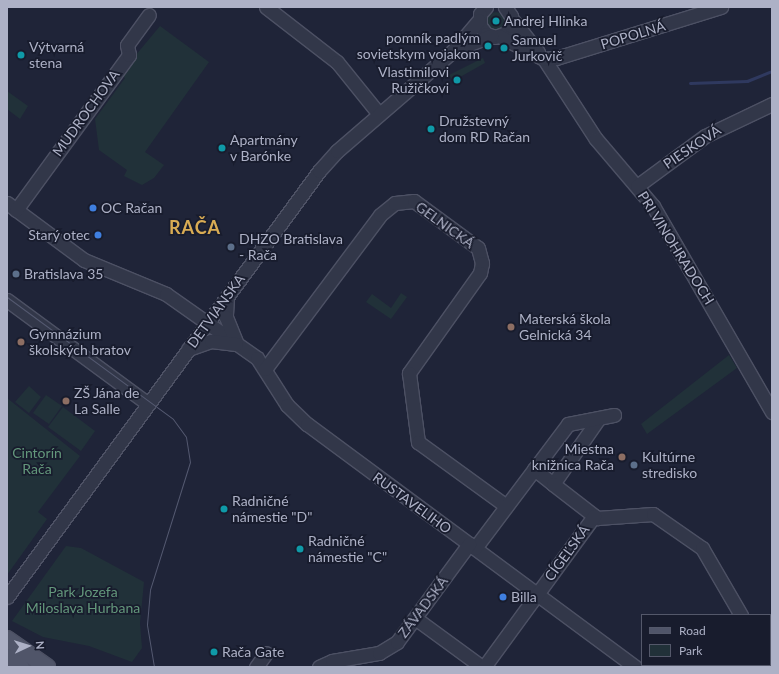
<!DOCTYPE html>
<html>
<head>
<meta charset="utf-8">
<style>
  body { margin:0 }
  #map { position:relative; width:779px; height:674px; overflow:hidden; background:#1f2438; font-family:Lato,sans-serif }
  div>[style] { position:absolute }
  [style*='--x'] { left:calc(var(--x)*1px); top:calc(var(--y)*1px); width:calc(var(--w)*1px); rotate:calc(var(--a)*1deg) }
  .green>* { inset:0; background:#213139 }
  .round { border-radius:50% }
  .stream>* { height:3px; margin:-1.5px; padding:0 1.5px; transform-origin:1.5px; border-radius:1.5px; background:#2f395f }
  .roads { filter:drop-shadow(1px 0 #4d5164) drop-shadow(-1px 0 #4d5164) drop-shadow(0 1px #4d5164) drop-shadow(0 -1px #4d5164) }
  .minor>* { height:13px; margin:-6.5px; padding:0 6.5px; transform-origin:6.5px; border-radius:6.5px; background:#323749 }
  .major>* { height:16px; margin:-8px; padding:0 8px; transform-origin:8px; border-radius:8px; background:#505569 }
  .tram>* { height:1px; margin:-0.5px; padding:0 0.5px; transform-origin:0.5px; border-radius:0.5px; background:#545970 }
  .dots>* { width:11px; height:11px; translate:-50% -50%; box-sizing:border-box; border:2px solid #181c2d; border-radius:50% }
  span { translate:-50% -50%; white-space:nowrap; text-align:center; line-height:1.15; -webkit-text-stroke:3.5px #181c2d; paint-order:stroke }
  .poi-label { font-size:14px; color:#adb1c6 }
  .left { translate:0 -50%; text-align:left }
  .right { translate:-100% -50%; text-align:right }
  .street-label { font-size:14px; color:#adb1c6 }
  .park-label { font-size:14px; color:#63977b }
  .district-label { font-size:18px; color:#d9ac54; font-weight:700; letter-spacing:1px }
  .frame { position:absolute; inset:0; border:8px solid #adb1c6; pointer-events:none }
  .legend { position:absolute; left:641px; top:614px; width:130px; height:52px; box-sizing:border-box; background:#181c2d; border:1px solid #54586a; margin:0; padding:5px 7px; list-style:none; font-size:12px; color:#adb1c6 }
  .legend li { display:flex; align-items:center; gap:8px; height:20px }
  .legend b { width:20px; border:1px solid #54586a }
  .north { position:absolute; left:8px; top:626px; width:40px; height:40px; -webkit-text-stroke:3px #181c2d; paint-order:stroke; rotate:86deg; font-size:11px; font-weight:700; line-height:16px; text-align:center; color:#adb1c6 }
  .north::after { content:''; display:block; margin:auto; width:14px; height:18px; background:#adb1c6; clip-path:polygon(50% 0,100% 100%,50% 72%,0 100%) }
</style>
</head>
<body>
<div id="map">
  <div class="green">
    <i class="round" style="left:487px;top:12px;width:18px;height:18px"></i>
    <i style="clip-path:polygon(160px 26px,209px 62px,145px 152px,164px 165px,154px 178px,142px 185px,124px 176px,127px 170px,99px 150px,95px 119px,125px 78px,120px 74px)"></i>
    <i style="clip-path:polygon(483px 58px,485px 63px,453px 81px,449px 75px)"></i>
    <i style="clip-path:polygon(7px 91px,28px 106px,20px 119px,7px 109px)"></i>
    <i style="clip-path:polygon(401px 293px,407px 297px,391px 319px,366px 302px,372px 294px,391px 308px)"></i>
    <i style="clip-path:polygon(729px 355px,737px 368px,647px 434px,641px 424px)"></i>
    <i style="clip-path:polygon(29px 386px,41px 397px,29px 413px,15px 402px)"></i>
    <i style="clip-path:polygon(46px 395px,62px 406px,49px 424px,33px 413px)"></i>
    <i style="clip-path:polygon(7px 398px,80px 456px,38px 512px,47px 519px,7px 575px)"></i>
    <i style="clip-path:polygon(63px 407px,95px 431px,81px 451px,48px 427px)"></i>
    <i style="clip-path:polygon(66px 546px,81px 548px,144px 582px,140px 623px,142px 648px,132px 662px,89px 646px,43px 637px,12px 621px)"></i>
  </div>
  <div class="stream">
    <i style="--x:690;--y:83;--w:57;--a:-2"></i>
    <i style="--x:747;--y:81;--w:27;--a:-22"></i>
  </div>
  <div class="roads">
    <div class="minor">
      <i style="--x:266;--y:7;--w:90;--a:37.8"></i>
      <i style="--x:337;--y:62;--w:67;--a:51.1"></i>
      <i style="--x:486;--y:7;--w:9;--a:131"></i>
      <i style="--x:480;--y:14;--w:12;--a:90"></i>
      <i style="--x:480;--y:26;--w:10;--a:53"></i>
      <i style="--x:486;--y:34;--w:9;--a:18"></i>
      <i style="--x:495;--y:37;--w:12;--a:-20"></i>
      <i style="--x:506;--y:33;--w:9;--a:-54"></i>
      <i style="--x:511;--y:26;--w:10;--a:-90"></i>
      <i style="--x:511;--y:16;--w:11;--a:-124"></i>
      <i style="--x:512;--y:19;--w:42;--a:51.8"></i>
      <i style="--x:499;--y:36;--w:51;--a:27.1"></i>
      <i style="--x:544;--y:59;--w:95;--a:57"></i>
      <i style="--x:596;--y:139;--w:88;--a:49.6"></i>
      <i style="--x:653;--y:206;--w:238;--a:60"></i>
      <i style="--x:454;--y:50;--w:40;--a:-21"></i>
      <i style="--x:544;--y:59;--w:12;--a:-5"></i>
      <i style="--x:556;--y:58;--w:173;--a:-17.2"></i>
      <i style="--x:637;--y:186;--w:84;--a:-36.3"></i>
      <i style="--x:705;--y:136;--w:74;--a:-25.5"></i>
      <i style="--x:7;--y:203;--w:96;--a:36.5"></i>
      <i style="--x:84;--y:260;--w:89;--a:22.5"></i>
      <i style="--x:166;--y:294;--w:111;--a:35.1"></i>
      <i style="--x:257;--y:358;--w:56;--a:57.4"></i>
      <i style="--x:287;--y:405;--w:28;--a:44"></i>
      <i style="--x:307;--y:424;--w:408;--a:36.5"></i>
      <i style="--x:16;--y:210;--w:192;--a:-53.9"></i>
      <i style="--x:129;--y:55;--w:10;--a:-101"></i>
      <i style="--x:127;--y:45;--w:37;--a:-54"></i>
      <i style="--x:227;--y:296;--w:21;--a:93"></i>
      <i style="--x:226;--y:317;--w:27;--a:68"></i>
      <i style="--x:7;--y:300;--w:175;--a:36.4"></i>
      <i style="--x:188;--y:349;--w:24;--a:-19"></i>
      <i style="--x:211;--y:341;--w:25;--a:7"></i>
      <i style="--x:265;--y:369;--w:192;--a:-53.2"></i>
      <i style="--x:380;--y:215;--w:19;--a:-39"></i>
      <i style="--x:395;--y:203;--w:19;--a:-6"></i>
      <i style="--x:414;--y:201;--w:79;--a:36.3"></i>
      <i style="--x:478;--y:248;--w:16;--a:75"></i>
      <i style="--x:482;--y:263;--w:10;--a:101"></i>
      <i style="--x:480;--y:273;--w:123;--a:125.4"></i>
      <i style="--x:409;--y:373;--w:70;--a:82.6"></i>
      <i style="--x:418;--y:442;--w:109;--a:36"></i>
      <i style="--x:534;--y:469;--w:24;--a:38"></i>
      <i style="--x:553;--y:484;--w:80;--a:-55.1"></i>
      <i style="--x:553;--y:484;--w:56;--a:37.7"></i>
      <i style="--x:597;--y:518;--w:56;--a:-4.1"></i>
      <i style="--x:653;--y:514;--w:60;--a:34.8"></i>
      <i style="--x:702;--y:548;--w:78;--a:59.8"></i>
      <i style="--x:475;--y:548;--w:155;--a:-53.1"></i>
      <i style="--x:568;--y:424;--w:47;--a:-11.1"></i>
      <i style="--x:7;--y:597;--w:528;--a:-53.78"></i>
      <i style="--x:319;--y:171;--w:27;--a:-48"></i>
      <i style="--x:337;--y:151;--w:153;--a:-40.8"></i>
      <i style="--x:453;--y:51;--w:40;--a:-50"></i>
      <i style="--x:415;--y:618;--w:83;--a:36.2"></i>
      <i style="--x:256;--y:667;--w:17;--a:-54"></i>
      <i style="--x:319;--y:667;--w:14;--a:-25"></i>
      <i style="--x:332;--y:661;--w:48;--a:-9.7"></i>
      <i style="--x:379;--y:653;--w:21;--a:-31"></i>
      <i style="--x:397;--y:642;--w:122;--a:-53.7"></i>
      <i style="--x:484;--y:667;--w:187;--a:-53.9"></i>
      <i style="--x:739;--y:667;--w:2;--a:-63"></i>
    </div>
    <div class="major">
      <i style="--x:7;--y:639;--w:49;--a:35"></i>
      <i style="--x:7;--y:657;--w:17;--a:36"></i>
    </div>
  </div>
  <div class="tram">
    <i style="--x:7;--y:297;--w:206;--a:36.3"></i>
    <i style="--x:173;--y:419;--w:22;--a:54"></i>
    <i style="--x:186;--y:437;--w:25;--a:81"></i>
    <i style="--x:190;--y:462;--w:134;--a:107.4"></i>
    <i style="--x:150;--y:590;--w:35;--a:95"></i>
    <i style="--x:147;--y:625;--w:43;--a:80.5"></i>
  </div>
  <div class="dots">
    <i style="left:496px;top:21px;background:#0f9aa8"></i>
    <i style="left:488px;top:46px;background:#0f9aa8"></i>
    <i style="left:504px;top:48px;background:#0f9aa8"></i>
    <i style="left:21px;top:55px;background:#0f9aa8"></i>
    <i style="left:457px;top:80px;background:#0f9aa8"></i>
    <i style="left:431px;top:129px;background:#0f9aa8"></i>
    <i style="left:222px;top:148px;background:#0f9aa8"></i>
    <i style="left:93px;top:208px;background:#3f7fe0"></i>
    <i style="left:98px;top:235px;background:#3f7fe0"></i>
    <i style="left:231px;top:247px;background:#5c6f8a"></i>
    <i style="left:16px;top:274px;background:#5c6f8a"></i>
    <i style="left:511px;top:327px;background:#8d6e63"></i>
    <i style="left:21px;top:342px;background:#8d6e63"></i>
    <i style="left:66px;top:401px;background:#8d6e63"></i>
    <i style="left:622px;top:457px;background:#8d6e63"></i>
    <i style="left:634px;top:465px;background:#5c6f8a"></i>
    <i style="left:224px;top:509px;background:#0f9aa8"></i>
    <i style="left:300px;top:549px;background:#0f9aa8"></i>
    <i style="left:503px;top:597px;background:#3f7fe0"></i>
    <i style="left:214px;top:652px;background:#0f9aa8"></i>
  </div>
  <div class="poi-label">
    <span class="left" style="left:504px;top:21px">Andrej Hlinka</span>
    <span class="right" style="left:480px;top:46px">pomník padlým<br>sovietskym vojakom</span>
    <span class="left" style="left:512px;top:48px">Samuel<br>Jurkovič</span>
    <span class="left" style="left:29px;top:55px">Výtvarná<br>stena</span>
    <span class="right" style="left:449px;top:80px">Vlastimilovi<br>Ružičkovi</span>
    <span class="left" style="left:439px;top:129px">Družstevný<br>dom RD Račan</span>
    <span class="left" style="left:230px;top:148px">Apartmány<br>v Barónke</span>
    <span class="left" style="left:101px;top:208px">OC Račan</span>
    <span class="right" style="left:90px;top:235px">Starý otec</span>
    <span class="left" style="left:239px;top:247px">DHZO Bratislava<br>- Rača</span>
    <span class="left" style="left:24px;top:274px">Bratislava 35</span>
    <span class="left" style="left:519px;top:327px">Materská škola<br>Gelnická 34</span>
    <span class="left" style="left:29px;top:342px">Gymnázium<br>školských bratov</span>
    <span class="left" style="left:74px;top:401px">ZŠ Jána de<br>La Salle</span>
    <span class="right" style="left:614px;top:457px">Miestna<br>knižnica Rača</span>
    <span class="left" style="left:642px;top:465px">Kultúrne<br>stredisko</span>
    <span class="left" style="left:232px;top:509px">Radničné<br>námestie "D"</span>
    <span class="left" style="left:308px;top:549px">Radničné<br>námestie "C"</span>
    <span class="left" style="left:511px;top:597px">Billa</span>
    <span class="left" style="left:222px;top:652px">Rača Gate</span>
  </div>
  <div class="street-label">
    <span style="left:633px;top:35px;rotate:-17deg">POPOLNÁ</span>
    <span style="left:86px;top:113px;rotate:-54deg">MUDROCHOVA</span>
    <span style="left:692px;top:147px;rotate:-34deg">PIESKOVÁ</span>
    <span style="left:445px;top:225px;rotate:36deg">GELNICKÁ</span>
    <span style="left:676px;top:248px;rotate:58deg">PRI VINOHRADOCH</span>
    <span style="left:216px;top:311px;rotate:-54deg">DETVIANSKA</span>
    <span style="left:412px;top:503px;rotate:36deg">RUSTAVELIHO</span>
    <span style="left:567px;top:553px;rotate:-54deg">CÍGEĽSKÁ</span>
    <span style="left:423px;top:607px;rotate:-53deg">ZÁVADSKÁ</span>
  </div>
  <div class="park-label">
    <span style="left:37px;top:461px">Cintorín<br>Rača</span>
    <span style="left:83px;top:600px">Park Jozefa<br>Miloslava Hurbana</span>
  </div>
  <div class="district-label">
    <span style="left:195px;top:227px">RAČA</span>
  </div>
  <div class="frame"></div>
  <ul class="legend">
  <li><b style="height:5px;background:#505569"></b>Road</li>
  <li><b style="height:11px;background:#213139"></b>Park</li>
  </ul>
  <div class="north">N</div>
</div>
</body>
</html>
